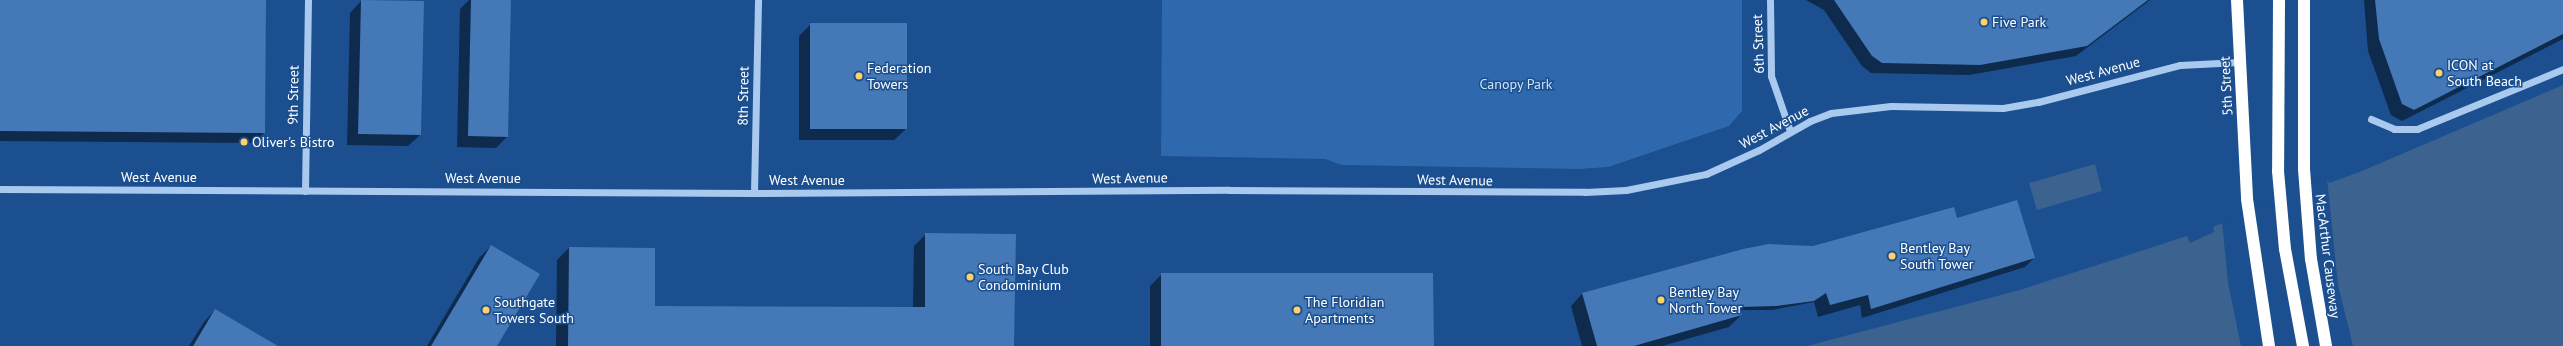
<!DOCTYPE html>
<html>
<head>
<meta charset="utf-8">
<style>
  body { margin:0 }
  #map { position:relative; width:2563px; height:346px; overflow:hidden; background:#1b4f8f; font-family:"PT Sans",sans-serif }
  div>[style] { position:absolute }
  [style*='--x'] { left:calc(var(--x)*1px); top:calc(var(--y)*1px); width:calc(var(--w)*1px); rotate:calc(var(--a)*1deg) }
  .green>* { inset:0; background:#2e69ad }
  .water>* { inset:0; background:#3c6290 }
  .pier>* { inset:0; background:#1b4f8f }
  .shadow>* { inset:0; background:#0007 }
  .building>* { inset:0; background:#4478b7 }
  .minor>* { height:7px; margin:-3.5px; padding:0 3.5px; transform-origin:3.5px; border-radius:3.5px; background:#a9c9ee }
  .highway>* { height:12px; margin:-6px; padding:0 6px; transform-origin:6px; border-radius:6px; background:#fff }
  .dots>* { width:11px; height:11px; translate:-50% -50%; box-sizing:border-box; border:2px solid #1b4f8f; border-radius:50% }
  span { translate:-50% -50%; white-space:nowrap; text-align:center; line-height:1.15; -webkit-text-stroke:3px #1b4f8f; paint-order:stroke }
  .poi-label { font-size:14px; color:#fff }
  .left { translate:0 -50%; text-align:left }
  .street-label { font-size:14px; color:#fff }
  .park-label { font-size:14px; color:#cfe3fa }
</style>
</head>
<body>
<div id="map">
  <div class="green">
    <i style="clip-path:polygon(1162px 0,1742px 0,1742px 111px,1729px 126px,1608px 167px,1579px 169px,1342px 165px,1325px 159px,1161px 156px)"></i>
  </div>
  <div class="water">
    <i style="clip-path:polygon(2563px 85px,2563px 346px,1807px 346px,2020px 290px,2187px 236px,2190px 243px,2214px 232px,2213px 227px,2328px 180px,2329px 183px,2362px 171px)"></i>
    <i style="clip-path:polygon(2095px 164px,2102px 191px,2037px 210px,2029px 183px)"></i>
  </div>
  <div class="pier">
    <i style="clip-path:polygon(2327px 178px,2338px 285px,2353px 346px,2241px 346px,2228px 283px,2222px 221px)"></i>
  </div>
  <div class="shadow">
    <i style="clip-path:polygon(0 0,265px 0,264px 133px,254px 143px,0 141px)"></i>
    <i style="clip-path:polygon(469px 0,510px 0,507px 137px,496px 148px,457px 147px,460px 9px)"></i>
    <i style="clip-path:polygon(1806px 0,2150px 0,2076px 56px,1969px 75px,1871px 73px,1862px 66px,1824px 10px)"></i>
    <i style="clip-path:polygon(2364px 0,2563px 0,2563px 39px,2402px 121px,2391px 115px,2368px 51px)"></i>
    <i style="clip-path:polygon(361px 1px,420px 135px,408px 146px,347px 145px,350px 13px)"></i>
    <i style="clip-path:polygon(811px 24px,906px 129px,894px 140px,799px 140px,799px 36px)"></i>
    <i style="clip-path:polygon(1957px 220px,2034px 258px,2025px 267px,1862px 318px,1860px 305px,1818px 317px,1814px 302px,1772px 310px,1740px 310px,1741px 315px,1729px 327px,1662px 346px,1582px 346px,1571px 306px,1582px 294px,1725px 254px,1769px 245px,1813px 247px)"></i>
    <i style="clip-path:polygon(926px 234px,1013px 346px,556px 346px,557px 260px,569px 248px,654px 307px,913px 308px,914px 246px)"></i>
    <i style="clip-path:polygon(491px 246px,496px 346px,427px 346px,479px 258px)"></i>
    <i style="clip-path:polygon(1162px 274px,1433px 346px,1150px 346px,1150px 286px)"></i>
    <i style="clip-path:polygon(215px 310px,276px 346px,189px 346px,204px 322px)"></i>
  </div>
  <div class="building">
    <i style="clip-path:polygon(0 0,266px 0,265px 133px,0 131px)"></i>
    <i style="clip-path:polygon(361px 0,424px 1px,421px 135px,358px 134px)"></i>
    <i style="clip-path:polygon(471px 0,511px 0,508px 137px,468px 136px)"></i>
    <i style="clip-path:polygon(1834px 0,2148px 0,2087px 46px,1980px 65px,1882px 63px,1872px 56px)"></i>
    <i style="clip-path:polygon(2375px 0,2563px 0,2563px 34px,2414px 110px,2402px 104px,2379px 39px)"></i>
    <i style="clip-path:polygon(810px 23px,907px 23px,907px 129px,810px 129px)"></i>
    <i style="clip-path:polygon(2017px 200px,2035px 258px,1871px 309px,1868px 295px,1830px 305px,1826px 293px,1814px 301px,1776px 306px,1740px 307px,1742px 315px,1634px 346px,1597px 346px,1582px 293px,1743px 249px,1769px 244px,1813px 246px,1954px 207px,1957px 218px)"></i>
    <i style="clip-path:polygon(925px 233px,1016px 234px,1014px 346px,568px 346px,569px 247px,655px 248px,655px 306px,925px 307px)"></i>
    <i style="clip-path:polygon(491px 245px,540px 274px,497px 346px,431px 346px)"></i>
    <i style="clip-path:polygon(1161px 273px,1433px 273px,1434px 346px,1161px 346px)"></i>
    <i style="clip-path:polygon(215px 309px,278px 346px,193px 346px)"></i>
  </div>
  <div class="minor">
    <i style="--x:1770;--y:0;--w:76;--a:89.2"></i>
    <i style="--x:1771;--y:76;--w:58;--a:70.9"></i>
    <i style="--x:2371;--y:119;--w:25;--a:23"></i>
    <i style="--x:2394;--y:129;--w:23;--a:0"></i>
    <i style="--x:2417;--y:129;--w:158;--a:-22.3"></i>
    <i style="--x:0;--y:189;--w:754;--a:0.3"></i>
    <i style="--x:754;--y:193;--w:475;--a:-0.4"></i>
    <i style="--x:1229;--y:190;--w:356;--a:0.3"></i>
    <i style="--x:1585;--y:192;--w:41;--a:-2.8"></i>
    <i style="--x:1626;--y:190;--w:82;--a:-11.3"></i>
    <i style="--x:1706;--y:174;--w:58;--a:-24.4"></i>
    <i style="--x:1759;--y:150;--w:59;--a:-29.6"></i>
    <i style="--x:1810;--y:121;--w:22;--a:-21"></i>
    <i style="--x:1831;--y:113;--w:60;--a:-6.7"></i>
    <i style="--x:1891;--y:106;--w:112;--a:1"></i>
    <i style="--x:2003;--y:108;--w:36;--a:-10"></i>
    <i style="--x:2038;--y:102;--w:147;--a:-14.6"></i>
    <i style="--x:2180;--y:65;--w:59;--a:-2.9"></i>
    <i style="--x:305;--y:191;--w:191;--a:-89.1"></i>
    <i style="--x:754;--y:193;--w:193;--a:-88.8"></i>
  </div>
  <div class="highway">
    <i style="--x:2237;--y:0;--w:199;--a:87.1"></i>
    <i style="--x:2247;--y:199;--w:149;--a:81.5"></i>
    <i style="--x:2279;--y:0;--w:171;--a:90.3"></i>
    <i style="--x:2278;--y:171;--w:78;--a:84.9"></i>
    <i style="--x:2285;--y:249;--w:99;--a:79.5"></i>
    <i style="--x:2304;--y:0;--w:169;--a:90"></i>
    <i style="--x:2304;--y:169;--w:90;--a:85.6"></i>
    <i style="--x:2311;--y:259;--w:88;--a:80.2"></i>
  </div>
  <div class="dots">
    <i style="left:1984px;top:22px;background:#ffd166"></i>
    <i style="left:2439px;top:73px;background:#ffd166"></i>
    <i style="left:859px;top:76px;background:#ffd166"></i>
    <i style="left:244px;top:142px;background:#ffd166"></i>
    <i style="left:1892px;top:256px;background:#ffd166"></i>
    <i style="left:970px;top:277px;background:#ffd166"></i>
    <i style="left:1661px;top:300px;background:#ffd166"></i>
    <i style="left:486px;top:310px;background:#ffd166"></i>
    <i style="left:1297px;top:310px;background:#ffd166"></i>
  </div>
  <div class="poi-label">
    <span class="left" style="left:1992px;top:22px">Five Park</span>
    <span class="left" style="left:2447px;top:73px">ICON at<br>South Beach</span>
    <span class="left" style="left:867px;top:76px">Federation<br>Towers</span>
    <span class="left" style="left:252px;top:142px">Oliver's Bistro</span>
    <span class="left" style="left:1900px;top:256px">Bentley Bay<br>South Tower</span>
    <span class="left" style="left:978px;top:277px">South Bay Club<br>Condominium</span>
    <span class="left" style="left:1669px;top:300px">Bentley Bay<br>North Tower</span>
    <span class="left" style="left:494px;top:310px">Southgate<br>Towers South</span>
    <span class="left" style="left:1305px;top:310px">The Floridian<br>Apartments</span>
  </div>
  <div class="street-label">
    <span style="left:1758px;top:44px;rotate:-92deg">6th Street</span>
    <span style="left:2103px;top:71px;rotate:-15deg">West Avenue</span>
    <span style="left:2226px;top:86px;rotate:-93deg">5th Street</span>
    <span style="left:293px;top:95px;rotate:-89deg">9th Street</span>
    <span style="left:743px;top:96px;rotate:-89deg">8th Street</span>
    <span style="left:1774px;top:127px;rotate:-28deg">West Avenue</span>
    <span style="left:159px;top:177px">West Avenue</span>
    <span style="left:483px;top:178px">West Avenue</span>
    <span style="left:1130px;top:178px;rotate:-1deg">West Avenue</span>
    <span style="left:807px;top:180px">West Avenue</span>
    <span style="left:1455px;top:180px;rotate:1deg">West Avenue</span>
    <span style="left:2328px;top:256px;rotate:83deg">MacArthur Causeway</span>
  </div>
  <div class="park-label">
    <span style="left:1516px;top:84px">Canopy Park</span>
  </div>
</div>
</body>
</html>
